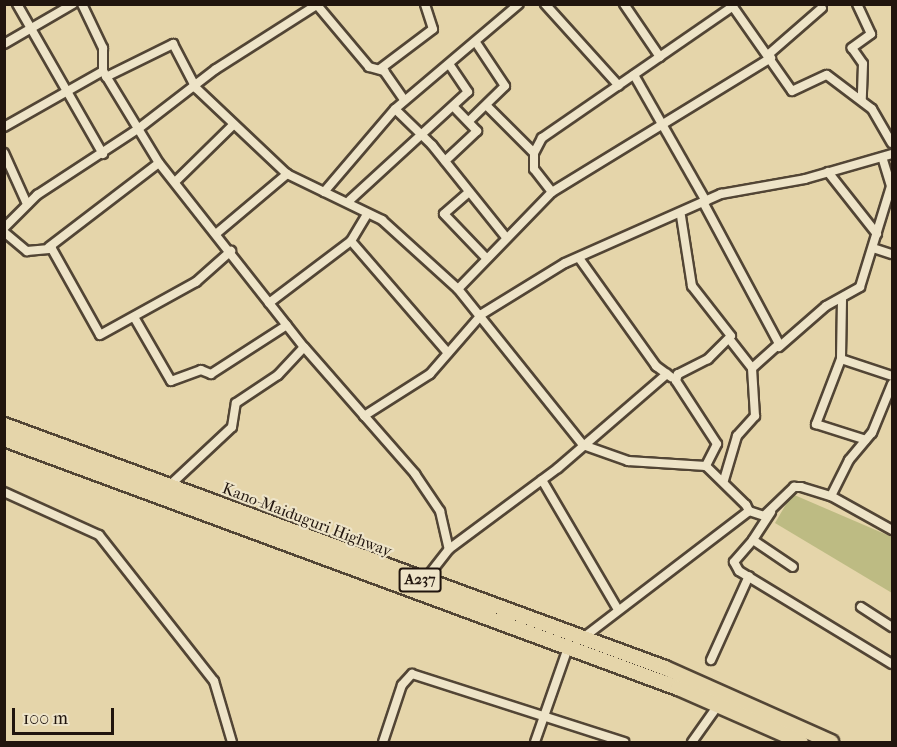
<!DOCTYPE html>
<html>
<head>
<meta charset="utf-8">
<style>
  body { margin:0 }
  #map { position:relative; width:897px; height:747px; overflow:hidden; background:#e5d5aa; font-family:"IM FELL French Canon",serif }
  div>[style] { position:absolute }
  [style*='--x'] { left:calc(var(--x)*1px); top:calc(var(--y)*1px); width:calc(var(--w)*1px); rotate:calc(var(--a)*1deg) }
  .green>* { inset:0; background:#bdbb83 }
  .roads { filter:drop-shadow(2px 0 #524535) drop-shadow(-2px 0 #524535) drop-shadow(0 2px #524535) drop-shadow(0 -2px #524535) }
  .minor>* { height:8px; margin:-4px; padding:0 4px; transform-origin:4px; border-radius:4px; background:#eee4c8 }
  .trunk>* { height:14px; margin:-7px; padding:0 7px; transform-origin:7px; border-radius:7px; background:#e5d5aa }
  span { translate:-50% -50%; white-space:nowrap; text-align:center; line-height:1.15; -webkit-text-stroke:4.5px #eee4c8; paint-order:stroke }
  .shield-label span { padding:2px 4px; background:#eee4c8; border:2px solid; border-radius:4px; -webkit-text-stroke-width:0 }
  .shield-label { font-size:15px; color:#21150e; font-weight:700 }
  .street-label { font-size:16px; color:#21150e }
  .frame { position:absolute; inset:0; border:6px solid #21150e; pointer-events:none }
  .scale { position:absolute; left:12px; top:708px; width:102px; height:27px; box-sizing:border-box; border:3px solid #21150e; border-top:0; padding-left:8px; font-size:18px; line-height:21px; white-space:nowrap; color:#21150e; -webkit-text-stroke:4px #eee4c8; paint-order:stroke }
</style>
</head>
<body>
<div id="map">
  <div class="green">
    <i style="clip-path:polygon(792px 494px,892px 537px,892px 593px,775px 523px)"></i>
  </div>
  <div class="roads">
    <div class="minor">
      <i style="--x:17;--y:4;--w:173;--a:60.2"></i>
      <i style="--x:82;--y:4;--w:49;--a:64.5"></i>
      <i style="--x:103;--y:48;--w:23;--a:90"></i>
      <i style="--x:103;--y:71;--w:108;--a:58.7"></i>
      <i style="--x:159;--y:163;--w:234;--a:51.8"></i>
      <i style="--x:304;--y:347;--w:169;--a:48.8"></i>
      <i style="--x:415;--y:474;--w:45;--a:56"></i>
      <i style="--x:440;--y:511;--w:39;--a:77"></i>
      <i style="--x:545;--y:4;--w:110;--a:47.9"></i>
      <i style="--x:624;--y:4;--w:64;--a:55.8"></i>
      <i style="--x:731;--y:4;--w:106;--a:55"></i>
      <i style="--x:792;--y:91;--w:38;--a:-25"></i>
      <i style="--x:827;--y:75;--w:56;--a:37.1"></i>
      <i style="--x:872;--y:109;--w:39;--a:60"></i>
      <i style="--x:857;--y:4;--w:33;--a:65"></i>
      <i style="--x:871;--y:34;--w:24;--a:144"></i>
      <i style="--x:852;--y:48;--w:19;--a:55"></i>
      <i style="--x:863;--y:64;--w:36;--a:92"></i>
      <i style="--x:317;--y:5;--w:81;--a:50"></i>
      <i style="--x:369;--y:67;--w:16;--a:15"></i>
      <i style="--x:384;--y:71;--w:35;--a:55"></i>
      <i style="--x:4;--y:44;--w:80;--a:-30.1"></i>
      <i style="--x:769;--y:54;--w:70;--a:-41"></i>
      <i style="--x:380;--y:69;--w:66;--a:-37"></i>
      <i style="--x:433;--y:29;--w:26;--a:-108"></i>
      <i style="--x:634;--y:75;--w:145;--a:60.3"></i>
      <i style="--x:106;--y:77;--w:75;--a:-26.2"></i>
      <i style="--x:173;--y:44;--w:50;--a:62.4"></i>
      <i style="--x:196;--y:88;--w:125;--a:43.4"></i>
      <i style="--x:287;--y:174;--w:106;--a:25.8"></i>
      <i style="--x:382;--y:220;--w:103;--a:42.2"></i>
      <i style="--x:458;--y:289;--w:200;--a:51.3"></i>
      <i style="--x:583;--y:445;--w:48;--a:19.6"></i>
      <i style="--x:628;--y:461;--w:78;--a:3.7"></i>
      <i style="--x:706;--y:466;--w:56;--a:44.3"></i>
      <i style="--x:746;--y:505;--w:7;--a:63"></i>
      <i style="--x:749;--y:511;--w:209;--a:142.6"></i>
      <i style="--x:487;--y:106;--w:66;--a:45"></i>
      <i style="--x:395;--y:109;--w:52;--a:44.2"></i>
      <i style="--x:432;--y:145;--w:117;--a:51.3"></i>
      <i style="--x:469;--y:121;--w:50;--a:-44.2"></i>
      <i style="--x:505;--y:86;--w:50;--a:-123.7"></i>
      <i style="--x:4;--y:127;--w:114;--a:-29.5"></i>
      <i style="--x:4;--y:153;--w:56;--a:65.7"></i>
      <i style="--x:445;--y:161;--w:44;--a:-43.2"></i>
      <i style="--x:477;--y:131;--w:33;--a:-134"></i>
      <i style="--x:828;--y:172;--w:79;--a:51.7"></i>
      <i style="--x:177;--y:180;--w:77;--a:-44.5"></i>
      <i style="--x:324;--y:192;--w:109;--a:-49.5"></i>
      <i style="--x:395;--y:109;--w:162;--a:-40.3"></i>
      <i style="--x:469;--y:192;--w:33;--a:139"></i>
      <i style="--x:444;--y:214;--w:61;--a:46.3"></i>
      <i style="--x:552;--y:192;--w:29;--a:-128"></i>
      <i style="--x:534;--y:169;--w:16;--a:-90"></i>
      <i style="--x:534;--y:153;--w:17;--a:-62"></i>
      <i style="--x:542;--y:138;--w:232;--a:-34.6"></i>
      <i style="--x:350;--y:200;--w:160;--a:-42.5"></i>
      <i style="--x:468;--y:92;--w:32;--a:-124"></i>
      <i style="--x:703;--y:202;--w:161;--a:61.8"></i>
      <i style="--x:779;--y:344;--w:36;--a:138"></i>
      <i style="--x:681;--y:216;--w:71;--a:81.1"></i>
      <i style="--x:692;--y:286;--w:63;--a:52"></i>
      <i style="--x:731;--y:336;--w:33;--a:135"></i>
      <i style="--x:708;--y:359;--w:34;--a:153"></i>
      <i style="--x:678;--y:374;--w:7;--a:106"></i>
      <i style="--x:676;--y:381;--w:75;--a:56.9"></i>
      <i style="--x:717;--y:444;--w:25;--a:117"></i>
      <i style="--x:4;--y:228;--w:47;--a:-45"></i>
      <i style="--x:37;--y:195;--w:121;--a:-33.2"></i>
      <i style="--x:138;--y:129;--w:98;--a:-37.6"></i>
      <i style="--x:216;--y:69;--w:121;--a:-32.5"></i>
      <i style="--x:4;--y:232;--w:30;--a:40"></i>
      <i style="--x:27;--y:251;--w:25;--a:-5"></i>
      <i style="--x:52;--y:249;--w:98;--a:60.8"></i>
      <i style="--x:100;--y:335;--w:110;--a:-28.9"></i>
      <i style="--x:196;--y:282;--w:47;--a:-41.5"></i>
      <i style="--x:217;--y:233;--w:92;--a:-40.1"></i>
      <i style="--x:351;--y:241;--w:148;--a:49.1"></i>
      <i style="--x:49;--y:247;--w:138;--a:-37.4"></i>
      <i style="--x:873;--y:248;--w:20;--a:18"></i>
      <i style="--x:579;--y:258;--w:133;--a:54.5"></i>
      <i style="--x:656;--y:366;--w:19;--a:36"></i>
      <i style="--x:458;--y:289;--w:135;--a:-45.9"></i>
      <i style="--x:552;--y:192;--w:257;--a:-31.5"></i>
      <i style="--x:842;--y:300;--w:59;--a:91"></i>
      <i style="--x:841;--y:359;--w:54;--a:18.4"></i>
      <i style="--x:269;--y:303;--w:103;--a:-37.1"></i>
      <i style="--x:351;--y:241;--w:31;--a:-59"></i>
      <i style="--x:134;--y:317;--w:74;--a:60"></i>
      <i style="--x:171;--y:381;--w:32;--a:-20"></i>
      <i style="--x:201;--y:370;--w:11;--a:22"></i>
      <i style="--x:211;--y:374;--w:90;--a:-32.8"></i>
      <i style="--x:779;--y:347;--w:62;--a:-41.1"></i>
      <i style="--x:826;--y:306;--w:39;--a:-29"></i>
      <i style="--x:860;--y:287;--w:106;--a:-72.9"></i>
      <i style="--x:891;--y:186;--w:30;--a:-107"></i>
      <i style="--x:841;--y:359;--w:70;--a:111"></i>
      <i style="--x:816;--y:424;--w:52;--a:17.7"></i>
      <i style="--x:364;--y:416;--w:78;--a:-32.5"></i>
      <i style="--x:430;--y:374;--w:79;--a:-49.1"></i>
      <i style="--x:482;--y:314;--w:97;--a:-31.6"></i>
      <i style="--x:565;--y:263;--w:171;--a:-23.9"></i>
      <i style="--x:721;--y:194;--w:85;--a:-10.1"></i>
      <i style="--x:805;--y:179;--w:91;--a:-16"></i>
      <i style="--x:542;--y:480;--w:148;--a:59.6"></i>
      <i style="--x:724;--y:480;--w:46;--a:-73.5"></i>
      <i style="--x:737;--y:436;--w:27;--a:-48"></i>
      <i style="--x:755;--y:416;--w:48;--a:-93.6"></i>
      <i style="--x:752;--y:368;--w:34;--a:-128"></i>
      <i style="--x:169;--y:486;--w:86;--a:-43.1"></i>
      <i style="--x:232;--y:427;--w:24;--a:-81"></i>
      <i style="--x:236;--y:403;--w:50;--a:-33.7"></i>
      <i style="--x:278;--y:375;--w:38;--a:-47"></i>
      <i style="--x:4;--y:492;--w:104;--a:24.4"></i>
      <i style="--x:99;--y:535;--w:186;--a:51.8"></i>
      <i style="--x:214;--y:681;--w:64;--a:73.6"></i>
      <i style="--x:831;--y:496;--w:40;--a:-63.4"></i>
      <i style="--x:849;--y:460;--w:35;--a:-50"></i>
      <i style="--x:872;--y:433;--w:53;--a:-67.8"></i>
      <i style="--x:749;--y:511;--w:16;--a:18"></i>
      <i style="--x:764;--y:516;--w:42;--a:-44"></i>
      <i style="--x:794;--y:487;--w:7;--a:0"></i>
      <i style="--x:801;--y:487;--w:31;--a:17"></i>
      <i style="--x:831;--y:496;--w:70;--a:29.1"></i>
      <i style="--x:771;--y:512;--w:33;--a:123"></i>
      <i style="--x:753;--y:540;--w:48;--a:34"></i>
      <i style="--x:753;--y:540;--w:29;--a:131"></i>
      <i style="--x:734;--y:562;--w:10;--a:61"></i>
      <i style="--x:739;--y:571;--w:179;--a:31.3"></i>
      <i style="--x:424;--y:581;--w:41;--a:-52"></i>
      <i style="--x:449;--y:549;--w:136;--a:-36.6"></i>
      <i style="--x:558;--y:468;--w:144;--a:-40.8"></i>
      <i style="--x:861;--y:607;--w:37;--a:33"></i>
      <i style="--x:711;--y:660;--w:92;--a:-65.7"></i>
      <i style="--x:383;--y:742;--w:60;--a:-71.6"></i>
      <i style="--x:402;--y:685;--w:15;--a:-48"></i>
      <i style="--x:412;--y:674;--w:223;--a:17.8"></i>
      <i style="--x:535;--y:742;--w:100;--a:-70.7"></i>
      <i style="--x:692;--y:742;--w:47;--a:-54.6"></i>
    </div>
    <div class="trunk">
      <i style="--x:4;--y:425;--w:704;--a:20.18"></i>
      <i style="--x:665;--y:668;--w:182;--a:24"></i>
      <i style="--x:4;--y:439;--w:719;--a:20.28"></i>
      <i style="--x:678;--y:688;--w:134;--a:23.7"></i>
    </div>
  </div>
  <div class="shield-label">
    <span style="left:420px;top:580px">A237</span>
  </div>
  <div class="street-label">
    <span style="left:307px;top:520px;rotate:21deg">Kano-Maiduguri Highway</span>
  </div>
  <div class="frame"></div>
  <div class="scale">100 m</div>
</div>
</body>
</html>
